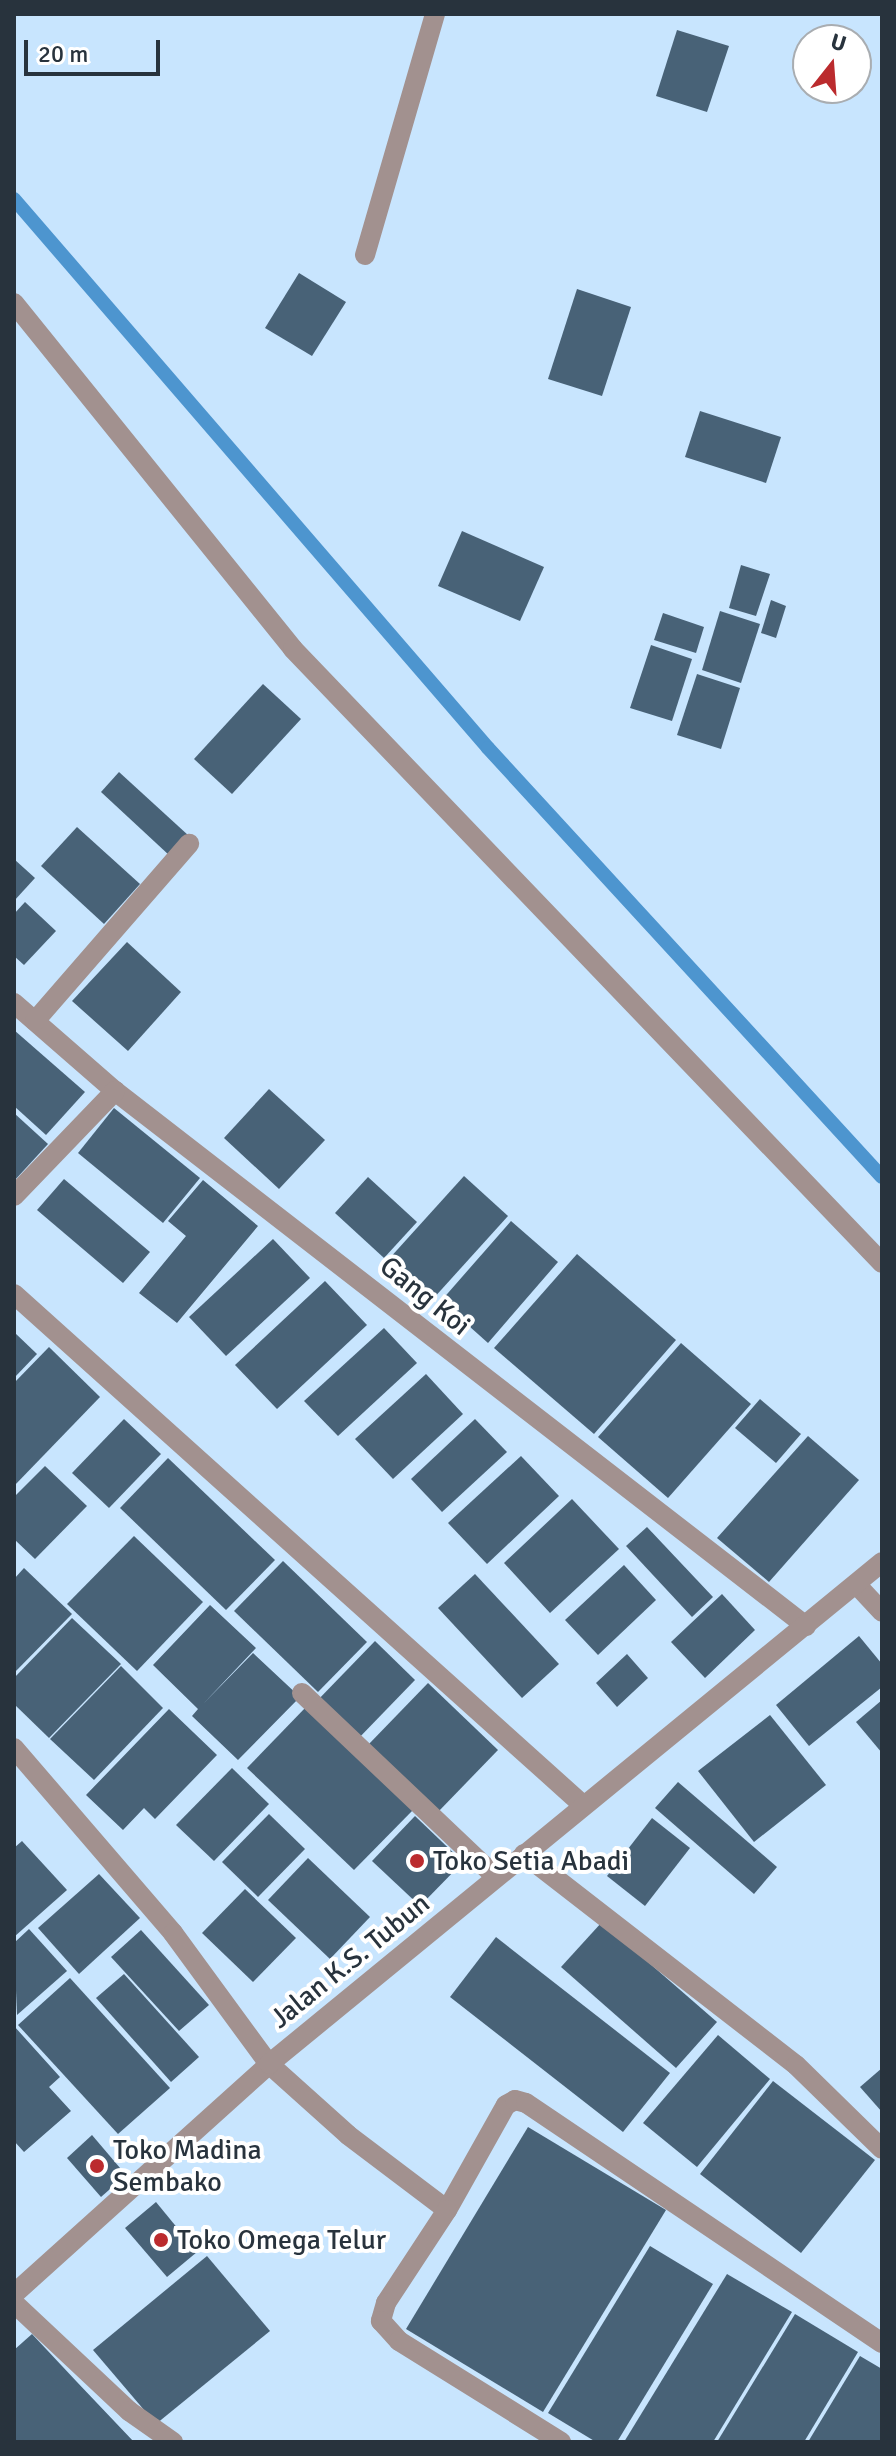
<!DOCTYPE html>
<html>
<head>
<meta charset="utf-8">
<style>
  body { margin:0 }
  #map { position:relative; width:896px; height:2456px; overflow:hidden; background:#c8e5fe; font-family:Signika,sans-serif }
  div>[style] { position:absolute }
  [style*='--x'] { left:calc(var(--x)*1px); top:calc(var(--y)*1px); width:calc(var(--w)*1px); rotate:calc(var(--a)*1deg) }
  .stream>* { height:14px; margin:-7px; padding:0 7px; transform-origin:7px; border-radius:7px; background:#4d95cf }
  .building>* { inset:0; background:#486277 }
  .minor>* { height:20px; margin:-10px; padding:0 10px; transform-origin:10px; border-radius:10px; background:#a2918f }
  .dots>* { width:22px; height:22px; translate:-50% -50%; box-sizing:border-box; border:4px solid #fff; border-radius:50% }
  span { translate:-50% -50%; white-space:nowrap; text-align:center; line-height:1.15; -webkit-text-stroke:8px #fff; paint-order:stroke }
  .street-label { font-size:28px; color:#28333d }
  .poi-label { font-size:28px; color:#28333d }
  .left { translate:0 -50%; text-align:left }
  .frame { position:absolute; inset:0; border:16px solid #28333d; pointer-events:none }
  .north { position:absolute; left:792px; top:24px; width:80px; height:80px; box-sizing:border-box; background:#fff; border:2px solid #a9adb1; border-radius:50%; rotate:17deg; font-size:22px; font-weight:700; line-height:32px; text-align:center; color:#28333d }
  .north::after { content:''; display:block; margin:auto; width:28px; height:36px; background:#bb2b2e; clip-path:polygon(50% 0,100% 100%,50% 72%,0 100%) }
  .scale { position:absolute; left:24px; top:40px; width:136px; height:36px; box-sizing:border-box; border:4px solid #28333d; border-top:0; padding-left:10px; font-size:24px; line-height:28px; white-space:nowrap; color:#28333d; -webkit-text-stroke:6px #fff; paint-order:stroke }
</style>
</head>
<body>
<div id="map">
  <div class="stream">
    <i style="--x:14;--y:199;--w:725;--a:49.19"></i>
    <i style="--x:488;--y:748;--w:582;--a:47.44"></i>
  </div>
  <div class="building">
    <i style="clip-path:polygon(677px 30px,729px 46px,707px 112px,656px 96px)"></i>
    <i style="clip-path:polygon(299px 273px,346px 302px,312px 356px,265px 328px)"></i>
    <i style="clip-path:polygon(577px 289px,631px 307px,602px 396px,548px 379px)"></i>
    <i style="clip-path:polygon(700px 411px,781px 437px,766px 483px,685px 457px)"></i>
    <i style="clip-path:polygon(462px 531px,544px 567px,520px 621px,438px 586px)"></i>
    <i style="clip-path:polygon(741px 565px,770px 574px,756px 616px,729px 608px)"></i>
    <i style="clip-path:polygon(771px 600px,786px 606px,776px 638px,761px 633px)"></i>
    <i style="clip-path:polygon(720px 611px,760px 624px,741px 683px,702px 670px)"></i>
    <i style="clip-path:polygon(663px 613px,704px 627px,696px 653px,654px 640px)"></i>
    <i style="clip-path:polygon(651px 645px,692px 659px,672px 721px,630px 708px)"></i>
    <i style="clip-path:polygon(697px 674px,740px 688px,721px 749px,677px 735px)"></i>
    <i style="clip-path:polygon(263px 684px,301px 719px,232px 794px,194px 759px)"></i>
    <i style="clip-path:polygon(119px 772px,189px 836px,170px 856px,101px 792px)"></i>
    <i style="clip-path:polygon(77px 827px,140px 884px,104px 924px,41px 866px)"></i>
    <i style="clip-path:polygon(14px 859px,35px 878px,14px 901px)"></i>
    <i style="clip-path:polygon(25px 902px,56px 931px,24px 965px,14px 956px,14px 914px)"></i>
    <i style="clip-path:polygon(127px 942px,181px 992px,128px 1051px,72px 1001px)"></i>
    <i style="clip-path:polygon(14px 1030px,85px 1092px,46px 1135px,14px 1106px)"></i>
    <i style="clip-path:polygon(269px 1089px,325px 1140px,279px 1189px,224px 1138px)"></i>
    <i style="clip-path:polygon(114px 1108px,200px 1178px,163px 1223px,78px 1153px)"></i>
    <i style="clip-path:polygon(14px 1113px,48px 1144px,14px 1181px)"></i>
    <i style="clip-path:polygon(464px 1176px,508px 1216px,432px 1300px,388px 1260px)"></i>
    <i style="clip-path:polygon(368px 1177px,417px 1222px,384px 1258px,335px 1213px)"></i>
    <i style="clip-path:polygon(64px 1179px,150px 1252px,123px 1283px,37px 1210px)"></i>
    <i style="clip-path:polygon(203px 1180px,258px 1226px,177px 1323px,139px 1293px,186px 1236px,168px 1221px)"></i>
    <i style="clip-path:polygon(511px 1221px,558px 1262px,488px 1343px,441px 1301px)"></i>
    <i style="clip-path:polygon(273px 1239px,310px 1278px,226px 1356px,189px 1317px)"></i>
    <i style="clip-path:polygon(577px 1254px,676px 1340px,594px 1434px,494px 1348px)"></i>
    <i style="clip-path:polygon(325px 1281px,367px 1325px,277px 1409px,235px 1365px)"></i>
    <i style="clip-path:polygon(384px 1328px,417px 1363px,338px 1436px,304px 1401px)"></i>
    <i style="clip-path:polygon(14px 1332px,37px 1354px,14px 1378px)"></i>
    <i style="clip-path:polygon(681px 1343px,751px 1404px,668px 1498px,598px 1437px)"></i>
    <i style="clip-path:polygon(49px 1347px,100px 1397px,14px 1486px,14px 1383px)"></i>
    <i style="clip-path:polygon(426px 1374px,463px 1414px,393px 1479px,355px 1439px)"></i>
    <i style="clip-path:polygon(760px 1399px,801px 1434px,776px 1463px,735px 1428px)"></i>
    <i style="clip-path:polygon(124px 1419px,161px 1454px,109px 1508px,72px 1473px)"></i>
    <i style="clip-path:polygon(475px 1419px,507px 1452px,442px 1512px,411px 1479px)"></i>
    <i style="clip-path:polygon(808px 1436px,859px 1480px,769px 1582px,717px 1538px)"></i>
    <i style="clip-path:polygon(521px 1456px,559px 1496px,487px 1564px,448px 1523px)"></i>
    <i style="clip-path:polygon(168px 1458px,275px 1560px,226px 1610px,120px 1508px)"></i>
    <i style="clip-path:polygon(45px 1466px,87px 1506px,35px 1559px,14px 1539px,14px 1497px)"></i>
    <i style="clip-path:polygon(572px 1499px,619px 1549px,550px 1613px,504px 1563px)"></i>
    <i style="clip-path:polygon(647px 1527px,713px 1597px,692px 1617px,626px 1546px)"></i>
    <i style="clip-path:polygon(134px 1536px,203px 1602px,137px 1671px,67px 1604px)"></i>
    <i style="clip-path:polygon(283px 1561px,367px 1642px,318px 1692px,234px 1611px)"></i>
    <i style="clip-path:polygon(624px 1565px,656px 1600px,598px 1655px,565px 1620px)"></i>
    <i style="clip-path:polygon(24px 1568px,72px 1614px,14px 1673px,14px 1579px)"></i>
    <i style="clip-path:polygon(475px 1574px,559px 1664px,522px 1698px,438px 1608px)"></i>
    <i style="clip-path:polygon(722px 1594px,755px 1630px,705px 1678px,671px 1642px)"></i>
    <i style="clip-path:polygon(210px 1605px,256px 1648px,203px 1704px,253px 1653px,300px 1697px,238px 1760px,192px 1716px,198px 1709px,153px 1665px)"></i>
    <i style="clip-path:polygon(72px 1618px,121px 1664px,49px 1738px,14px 1704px,14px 1678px)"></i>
    <i style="clip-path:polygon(859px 1636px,882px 1664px,882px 1687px,809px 1746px,776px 1705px)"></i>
    <i style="clip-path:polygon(375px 1641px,415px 1680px,355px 1742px,314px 1704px)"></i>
    <i style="clip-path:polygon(627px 1654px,648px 1678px,617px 1707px,596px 1683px)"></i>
    <i style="clip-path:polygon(121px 1666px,163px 1708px,94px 1780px,50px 1739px)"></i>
    <i style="clip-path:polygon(428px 1683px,498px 1750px,438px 1812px,368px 1745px)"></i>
    <i style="clip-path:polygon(882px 1700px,882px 1753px,856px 1722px)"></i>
    <i style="clip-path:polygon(306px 1707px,413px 1810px,354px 1870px,247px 1768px)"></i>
    <i style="clip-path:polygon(169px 1709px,217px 1755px,155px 1819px,144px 1808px,123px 1830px,86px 1795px)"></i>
    <i style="clip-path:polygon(770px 1715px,826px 1785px,754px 1842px,698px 1771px)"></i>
    <i style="clip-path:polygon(232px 1768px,269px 1804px,214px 1861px,176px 1825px)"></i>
    <i style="clip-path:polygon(678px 1782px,777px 1867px,754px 1894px,655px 1808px)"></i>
    <i style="clip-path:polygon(269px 1814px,305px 1849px,258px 1897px,222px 1862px)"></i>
    <i style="clip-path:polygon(415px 1816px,463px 1862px,420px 1906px,372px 1861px)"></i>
    <i style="clip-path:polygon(652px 1818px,690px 1848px,645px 1906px,607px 1876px)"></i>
    <i style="clip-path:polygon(22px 1841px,67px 1890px,14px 1937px,14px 1848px)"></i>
    <i style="clip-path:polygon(308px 1858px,370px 1917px,330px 1959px,268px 1900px)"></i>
    <i style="clip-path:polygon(99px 1874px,140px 1918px,79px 1974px,38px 1928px)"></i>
    <i style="clip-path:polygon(245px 1889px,296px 1938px,253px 1982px,202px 1933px)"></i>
    <i style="clip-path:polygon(602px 1922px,717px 2022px,676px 2068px,561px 1967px)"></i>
    <i style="clip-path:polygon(29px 1929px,67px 1971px,17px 2015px,14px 1943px)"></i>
    <i style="clip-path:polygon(141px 1930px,209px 2005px,179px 2031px,111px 1957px)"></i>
    <i style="clip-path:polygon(496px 1937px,670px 2073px,623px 2132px,450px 1997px)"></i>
    <i style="clip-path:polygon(124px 1974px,199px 2057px,171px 2082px,96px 1998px)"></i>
    <i style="clip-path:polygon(70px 1978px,170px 2088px,118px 2134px,18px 2025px)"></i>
    <i style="clip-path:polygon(14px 2026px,60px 2077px,49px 2087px,71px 2111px,24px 2152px,14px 2141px)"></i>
    <i style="clip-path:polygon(718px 2035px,770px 2079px,697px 2167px,643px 2123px)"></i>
    <i style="clip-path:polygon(882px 2068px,882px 2112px,860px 2087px)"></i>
    <i style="clip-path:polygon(773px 2081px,875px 2160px,801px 2253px,700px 2174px)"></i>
    <i style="clip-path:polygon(528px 2127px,666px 2210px,543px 2412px,406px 2329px)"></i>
    <i style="clip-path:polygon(92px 2135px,126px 2175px,101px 2197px,67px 2158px)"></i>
    <i style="clip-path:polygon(156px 2202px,197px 2252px,167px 2277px,125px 2228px)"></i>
    <i style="clip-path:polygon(650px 2246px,713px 2284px,617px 2442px,596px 2442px,548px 2413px)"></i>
    <i style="clip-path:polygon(207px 2256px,270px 2331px,156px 2424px,93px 2350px)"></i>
    <i style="clip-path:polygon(727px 2274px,792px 2312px,713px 2442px,624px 2442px)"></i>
    <i style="clip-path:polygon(795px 2314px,858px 2352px,804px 2442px,717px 2442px)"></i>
    <i style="clip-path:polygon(32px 2334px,77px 2382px,134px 2442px,14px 2442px,14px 2350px)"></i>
    <i style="clip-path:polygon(860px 2356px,882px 2369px,882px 2442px,808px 2442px)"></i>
  </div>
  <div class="minor">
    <i style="--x:365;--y:255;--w:251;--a:-73.8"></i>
    <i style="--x:14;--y:303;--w:444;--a:51.1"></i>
    <i style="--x:293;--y:649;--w:851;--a:46.19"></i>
    <i style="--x:14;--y:1003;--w:134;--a:41.1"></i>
    <i style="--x:115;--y:1091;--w:874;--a:37.75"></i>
    <i style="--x:35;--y:1021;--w:235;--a:-49"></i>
    <i style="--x:14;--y:1196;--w:146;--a:-46.1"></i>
    <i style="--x:14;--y:1294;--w:765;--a:41.93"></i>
    <i style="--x:856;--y:1584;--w:38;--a:47"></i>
    <i style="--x:302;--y:1693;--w:267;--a:43.5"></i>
    <i style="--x:14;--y:1748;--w:244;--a:49.3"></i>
    <i style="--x:173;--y:1933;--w:162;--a:53.8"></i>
    <i style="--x:269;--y:2064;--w:106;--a:41.9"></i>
    <i style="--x:348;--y:2135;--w:124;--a:37.1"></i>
    <i style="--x:447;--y:2210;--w:120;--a:-60.7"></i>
    <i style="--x:506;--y:2105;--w:10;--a:-29"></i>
    <i style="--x:515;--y:2100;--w:11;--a:15"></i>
    <i style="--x:526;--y:2103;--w:429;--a:34"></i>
    <i style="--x:524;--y:1854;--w:344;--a:37.8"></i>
    <i style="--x:796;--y:2065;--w:120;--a:44.3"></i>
    <i style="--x:447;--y:2210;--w:111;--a:123.3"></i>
    <i style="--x:386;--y:2303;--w:19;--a:106"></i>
    <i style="--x:381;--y:2321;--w:27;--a:48"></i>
    <i style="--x:399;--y:2341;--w:191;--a:31.9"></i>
    <i style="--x:14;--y:2294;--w:343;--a:-42"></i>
    <i style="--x:269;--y:2064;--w:792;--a:-39.31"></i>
    <i style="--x:14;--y:2303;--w:158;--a:43.2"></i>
    <i style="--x:129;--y:2411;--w:54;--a:35.2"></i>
  </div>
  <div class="dots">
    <i style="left:417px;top:1861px;background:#bb2b2e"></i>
    <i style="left:97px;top:2166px;background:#bb2b2e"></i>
    <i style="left:161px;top:2240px;background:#bb2b2e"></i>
  </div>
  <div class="street-label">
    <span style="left:425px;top:1296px;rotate:39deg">Gang Koi</span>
    <span style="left:350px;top:1961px;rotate:-39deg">Jalan K.S. Tubun</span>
  </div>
  <div class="poi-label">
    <span class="left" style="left:433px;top:1861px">Toko Setia Abadi</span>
    <span class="left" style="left:113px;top:2166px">Toko Madina<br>Sembako</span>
    <span class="left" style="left:177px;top:2240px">Toko Omega Telur</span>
  </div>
  <div class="frame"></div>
  <div class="north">U</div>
  <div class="scale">20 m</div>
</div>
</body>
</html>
